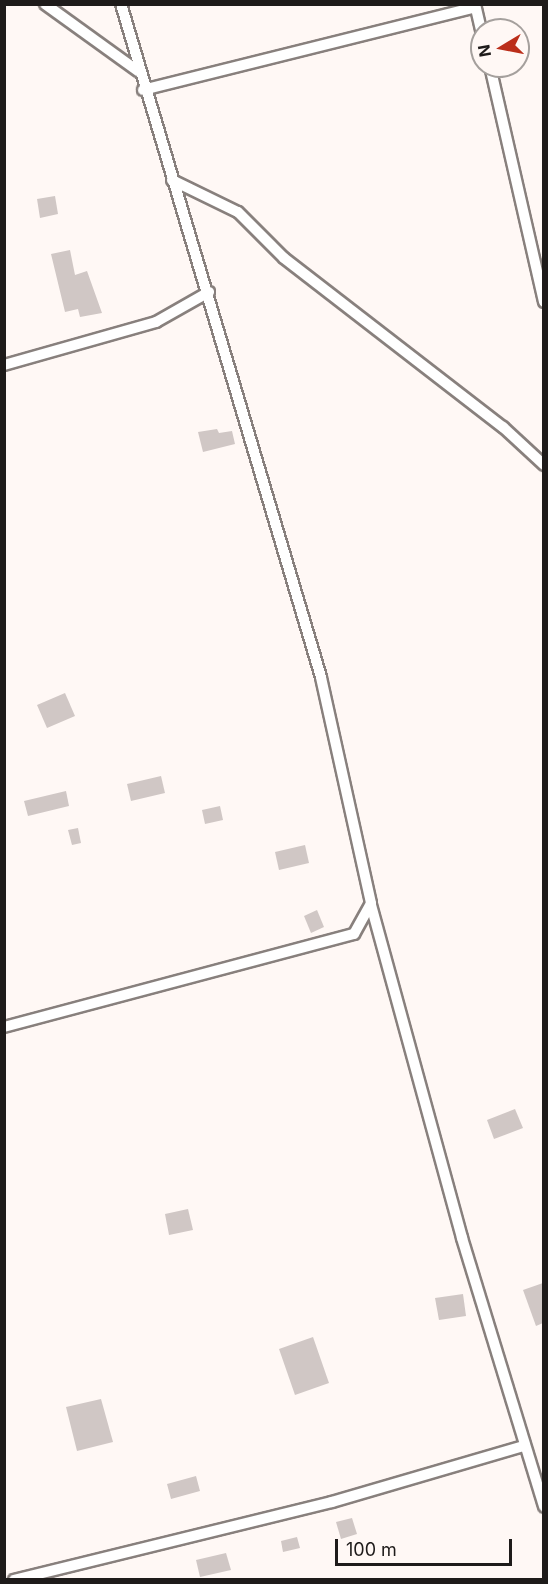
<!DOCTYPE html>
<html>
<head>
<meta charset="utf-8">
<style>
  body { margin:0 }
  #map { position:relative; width:548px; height:1584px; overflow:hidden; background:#fff8f5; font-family:Inter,sans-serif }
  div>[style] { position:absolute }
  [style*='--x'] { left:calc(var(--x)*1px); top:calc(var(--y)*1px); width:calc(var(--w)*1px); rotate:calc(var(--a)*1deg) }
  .building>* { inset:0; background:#d0c7c5 }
  .roads { filter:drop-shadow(2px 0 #88807d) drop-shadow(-2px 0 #88807d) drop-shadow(0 2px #88807d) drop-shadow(0 -2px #88807d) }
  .minor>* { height:10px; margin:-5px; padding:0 5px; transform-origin:5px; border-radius:5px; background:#fff }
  span { translate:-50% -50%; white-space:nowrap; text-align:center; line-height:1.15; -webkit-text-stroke:5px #fff8f5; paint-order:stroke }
  .frame { position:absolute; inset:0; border:6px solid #1e1b1a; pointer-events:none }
  .north { position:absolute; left:470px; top:18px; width:60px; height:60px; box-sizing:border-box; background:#fff8f5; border:2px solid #a5a09d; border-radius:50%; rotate:260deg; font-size:16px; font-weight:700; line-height:24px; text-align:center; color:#1e1b1a }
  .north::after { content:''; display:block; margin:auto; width:21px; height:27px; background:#bb2e1a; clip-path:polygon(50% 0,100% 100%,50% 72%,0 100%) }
  .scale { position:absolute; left:335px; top:1539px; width:177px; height:27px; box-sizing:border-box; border:3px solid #1e1b1a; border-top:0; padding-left:8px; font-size:18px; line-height:21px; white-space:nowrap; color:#1e1b1a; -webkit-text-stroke:4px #fff8f5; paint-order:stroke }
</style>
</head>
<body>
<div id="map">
  <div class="building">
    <i style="clip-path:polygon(55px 196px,58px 214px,40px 218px,37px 199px)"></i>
    <i style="clip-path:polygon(70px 250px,75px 275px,87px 271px,102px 313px,80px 317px,78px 309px,65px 312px,51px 254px)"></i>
    <i style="clip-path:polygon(217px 429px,219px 433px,232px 431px,235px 444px,203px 452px,198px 432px)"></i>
    <i style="clip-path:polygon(65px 693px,75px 716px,47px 728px,37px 705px)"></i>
    <i style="clip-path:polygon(161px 776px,165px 793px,131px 801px,127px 784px)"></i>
    <i style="clip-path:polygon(66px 791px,69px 806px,28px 816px,24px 801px)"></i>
    <i style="clip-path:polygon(220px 806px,223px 820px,205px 824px,202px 810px)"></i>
    <i style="clip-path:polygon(78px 828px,81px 843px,72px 845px,68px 830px)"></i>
    <i style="clip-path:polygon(305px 845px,309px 863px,279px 870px,275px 852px)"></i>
    <i style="clip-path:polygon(317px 910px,324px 927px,311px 933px,304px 916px)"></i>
    <i style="clip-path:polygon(515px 1109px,523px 1128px,494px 1139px,487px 1120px)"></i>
    <i style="clip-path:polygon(188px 1209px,193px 1230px,169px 1235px,165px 1214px)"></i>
    <i style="clip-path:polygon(543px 1283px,543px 1323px,536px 1326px,523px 1290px)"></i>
    <i style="clip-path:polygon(463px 1294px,466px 1316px,439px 1320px,435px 1298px)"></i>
    <i style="clip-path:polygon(313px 1337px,329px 1383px,295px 1395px,279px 1349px)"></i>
    <i style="clip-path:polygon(101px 1399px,113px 1442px,77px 1451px,66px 1407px)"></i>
    <i style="clip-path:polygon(196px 1476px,200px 1491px,171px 1499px,167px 1484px)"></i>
    <i style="clip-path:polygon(352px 1518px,357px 1534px,341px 1539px,336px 1522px)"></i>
    <i style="clip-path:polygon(297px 1537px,300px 1548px,283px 1552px,281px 1541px)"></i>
    <i style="clip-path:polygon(226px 1553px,231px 1570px,200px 1577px,196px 1560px)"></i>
  </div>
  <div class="roads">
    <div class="minor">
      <i style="--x:45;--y:4;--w:115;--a:35.8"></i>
      <i style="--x:475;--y:4;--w:32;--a:77"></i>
      <i style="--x:490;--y:66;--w:242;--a:77.1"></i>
      <i style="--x:143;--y:90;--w:342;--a:-14"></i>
      <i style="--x:172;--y:180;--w:73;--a:25.9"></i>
      <i style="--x:238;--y:212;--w:65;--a:45"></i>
      <i style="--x:284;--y:258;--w:277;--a:37.7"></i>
      <i style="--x:503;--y:427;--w:56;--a:42.8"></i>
      <i style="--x:4;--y:365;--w:158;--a:-15.8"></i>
      <i style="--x:156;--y:322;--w:61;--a:-29.5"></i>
      <i style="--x:371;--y:905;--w:345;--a:74.7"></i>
      <i style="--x:462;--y:1238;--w:281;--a:73"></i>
      <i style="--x:4;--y:1027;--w:362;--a:-14.9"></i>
      <i style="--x:354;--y:934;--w:35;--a:-61"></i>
      <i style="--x:371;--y:903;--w:231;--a:-102.5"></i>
      <i style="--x:321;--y:677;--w:702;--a:-106.55"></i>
      <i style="--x:14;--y:1580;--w:327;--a:-13.8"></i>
      <i style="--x:332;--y:1502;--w:199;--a:-16.3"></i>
    </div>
  </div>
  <div class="frame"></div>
  <div class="north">N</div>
  <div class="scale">100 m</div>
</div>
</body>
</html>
